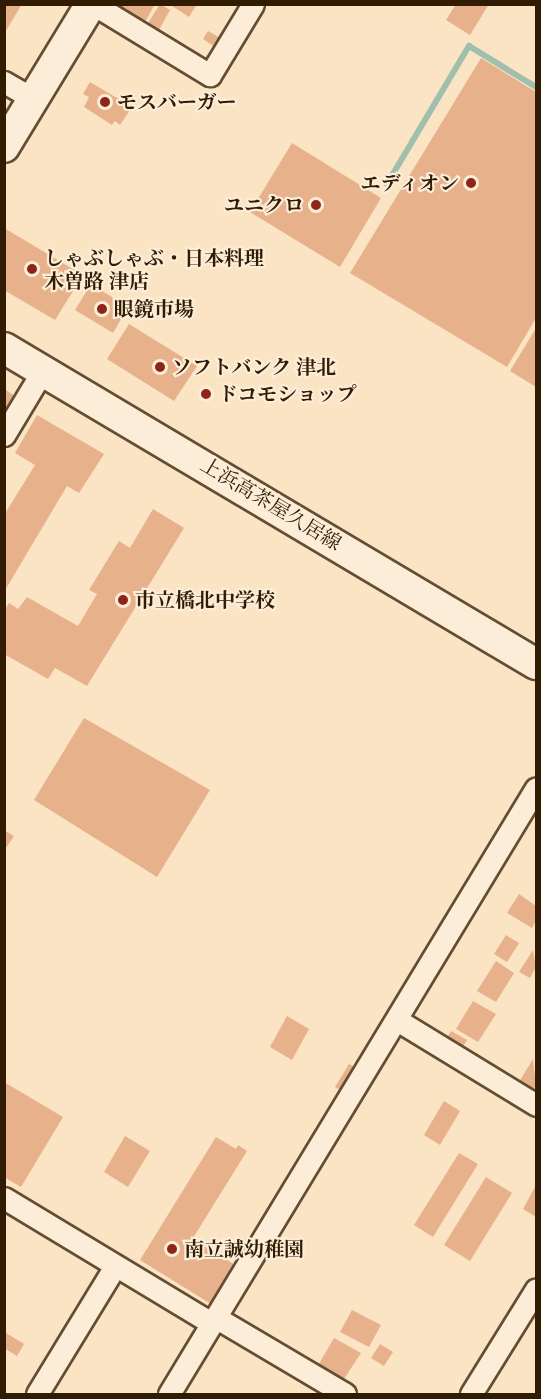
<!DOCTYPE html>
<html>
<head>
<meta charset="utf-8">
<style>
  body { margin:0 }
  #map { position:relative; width:541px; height:1399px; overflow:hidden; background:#fbe4c3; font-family:"Libre Caslon Text","Noto Serif JP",serif }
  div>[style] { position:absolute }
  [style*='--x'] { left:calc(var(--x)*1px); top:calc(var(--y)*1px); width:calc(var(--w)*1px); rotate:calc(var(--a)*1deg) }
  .stream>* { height:6px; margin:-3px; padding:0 3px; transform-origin:3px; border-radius:3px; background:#a0bfad }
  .building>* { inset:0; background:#e7b18b }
  .roads { filter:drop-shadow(2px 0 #644d33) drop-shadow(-2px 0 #644d33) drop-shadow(0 2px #644d33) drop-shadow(0 -2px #644d33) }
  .street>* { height:21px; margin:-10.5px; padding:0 10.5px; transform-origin:10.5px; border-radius:10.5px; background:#fcedd8 }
  .secondary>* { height:30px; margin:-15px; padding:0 15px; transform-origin:15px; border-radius:15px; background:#fcedd8 }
  .dots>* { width:16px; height:16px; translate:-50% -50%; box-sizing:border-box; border:3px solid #fcedd8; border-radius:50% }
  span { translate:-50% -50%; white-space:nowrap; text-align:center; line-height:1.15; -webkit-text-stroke:4.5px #fcedd8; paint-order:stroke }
  .poi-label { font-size:20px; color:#311b03; font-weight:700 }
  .left { translate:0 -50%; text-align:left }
  .right { translate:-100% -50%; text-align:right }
  .street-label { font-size:20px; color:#311b03 }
  .frame { position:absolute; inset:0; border:6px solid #311b03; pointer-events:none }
</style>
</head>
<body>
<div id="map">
  <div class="stream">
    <i style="--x:387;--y:184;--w:161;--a:-59.3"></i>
    <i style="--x:469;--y:46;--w:79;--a:31.5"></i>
  </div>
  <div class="building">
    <i style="clip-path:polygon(4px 4px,22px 4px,4px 34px)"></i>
    <i style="clip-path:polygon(122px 4px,155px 4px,145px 22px,120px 8px)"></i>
    <i style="clip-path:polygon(160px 4px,170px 10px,159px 30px,148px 23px)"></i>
    <i style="clip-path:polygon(169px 4px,197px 4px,189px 17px)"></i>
    <i style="clip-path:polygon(456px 4px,489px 4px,470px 35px,446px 20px)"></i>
    <i style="clip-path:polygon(208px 31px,220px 38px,215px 47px,203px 39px)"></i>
    <i style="clip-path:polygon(481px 58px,536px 92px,536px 318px,507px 367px,350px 273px)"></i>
    <i style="clip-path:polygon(90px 82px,132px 107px,120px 125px,115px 121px,112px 125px,84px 107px,89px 97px,83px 94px)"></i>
    <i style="clip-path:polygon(292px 143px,381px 198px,340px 267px,250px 212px)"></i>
    <i style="clip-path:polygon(4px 228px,83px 275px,55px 320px,4px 290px)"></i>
    <i style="clip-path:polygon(91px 284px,128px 307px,113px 333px,75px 310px)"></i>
    <i style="clip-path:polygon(129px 324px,197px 366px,174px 401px,107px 359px)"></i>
    <i style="clip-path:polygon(536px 328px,536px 387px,510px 371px)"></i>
    <i style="clip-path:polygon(4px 389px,15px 396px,4px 413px)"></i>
    <i style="clip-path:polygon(37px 415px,104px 454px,79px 493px,67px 486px,4px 592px,4px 515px,35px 465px,15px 453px)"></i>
    <i style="clip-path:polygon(153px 509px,184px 528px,87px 686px,55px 668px,48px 679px,4px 654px,4px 611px,9px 603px,18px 609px,27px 597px,78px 626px,97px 594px,89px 590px,119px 541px,130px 548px)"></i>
    <i style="clip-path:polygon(84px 718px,210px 790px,157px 877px,34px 800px)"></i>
    <i style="clip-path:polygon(4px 830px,14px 836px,4px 851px)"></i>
    <i style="clip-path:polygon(519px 894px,536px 906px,536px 920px,532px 928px,507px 913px)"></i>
    <i style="clip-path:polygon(506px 935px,519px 943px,507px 962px,494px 954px)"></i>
    <i style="clip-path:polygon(533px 950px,536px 967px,530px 978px,519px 972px)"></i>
    <i style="clip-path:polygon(496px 961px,514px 973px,496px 1002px,477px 991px)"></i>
    <i style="clip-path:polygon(473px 1001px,496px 1014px,478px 1042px,456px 1029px)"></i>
    <i style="clip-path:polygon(287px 1016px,309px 1029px,292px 1060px,270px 1047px)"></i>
    <i style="clip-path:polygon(451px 1031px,467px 1040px,461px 1050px,445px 1041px)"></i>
    <i style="clip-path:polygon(533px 1059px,536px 1085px,531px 1094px,517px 1085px)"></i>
    <i style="clip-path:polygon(349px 1064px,356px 1068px,342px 1091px,335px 1087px)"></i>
    <i style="clip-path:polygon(4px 1082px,63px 1117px,21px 1187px,4px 1177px)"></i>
    <i style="clip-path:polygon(444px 1101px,460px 1111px,440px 1145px,424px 1135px)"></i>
    <i style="clip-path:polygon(125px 1136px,150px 1151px,128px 1187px,104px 1172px)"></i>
    <i style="clip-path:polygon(216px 1137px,236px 1149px,238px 1145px,247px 1151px,193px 1238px,235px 1265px,211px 1304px,140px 1260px)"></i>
    <i style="clip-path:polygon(459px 1153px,478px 1164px,433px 1237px,414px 1225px)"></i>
    <i style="clip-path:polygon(486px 1177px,512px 1193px,470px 1261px,444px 1245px)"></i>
    <i style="clip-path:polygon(536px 1185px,536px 1217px,523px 1209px)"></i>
    <i style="clip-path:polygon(352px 1310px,381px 1325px,369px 1347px,340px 1332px)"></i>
    <i style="clip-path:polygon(6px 1333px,24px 1344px,17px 1356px,4px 1348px)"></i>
    <i style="clip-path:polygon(334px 1338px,361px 1353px,340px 1385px,313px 1374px)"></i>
    <i style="clip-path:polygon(380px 1344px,393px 1352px,384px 1366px,371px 1358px)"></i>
  </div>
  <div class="roads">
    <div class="street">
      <i style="--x:93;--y:4;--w:137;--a:31.3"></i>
      <i style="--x:210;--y:75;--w:83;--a:-58.8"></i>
      <i style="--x:4;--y:82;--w:34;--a:30"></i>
      <i style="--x:4;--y:435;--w:76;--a:-59"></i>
      <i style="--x:397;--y:1020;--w:163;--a:31.4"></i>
      <i style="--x:4;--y:1198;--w:242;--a:31.1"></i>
      <i style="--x:215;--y:1317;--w:151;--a:30.6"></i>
      <i style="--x:37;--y:1394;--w:150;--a:-58.6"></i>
      <i style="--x:169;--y:1394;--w:708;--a:-58.8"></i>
      <i style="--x:471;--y:1394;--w:123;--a:-58.2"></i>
    </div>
    <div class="secondary">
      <i style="--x:4;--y:147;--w:167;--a:-58.7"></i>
      <i style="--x:4;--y:348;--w:619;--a:30.71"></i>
    </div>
  </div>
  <div class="dots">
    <i style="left:105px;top:102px;background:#8f2418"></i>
    <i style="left:471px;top:183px;background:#8f2418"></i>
    <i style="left:316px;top:205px;background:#8f2418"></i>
    <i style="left:32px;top:269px;background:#8f2418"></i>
    <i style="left:102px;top:309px;background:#8f2418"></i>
    <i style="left:160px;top:367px;background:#8f2418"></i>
    <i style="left:206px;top:394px;background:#8f2418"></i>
    <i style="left:123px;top:600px;background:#8f2418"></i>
    <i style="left:172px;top:1249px;background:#8f2418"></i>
  </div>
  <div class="poi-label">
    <span class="left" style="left:117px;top:102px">モスバーガー</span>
    <span class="right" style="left:459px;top:183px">エディオン</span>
    <span class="right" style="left:304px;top:205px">ユニクロ</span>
    <span class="left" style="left:44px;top:270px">しゃぶしゃぶ・日本料理<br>木曽路 津店</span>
    <span class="left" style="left:114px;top:309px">眼鏡市場</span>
    <span class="left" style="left:172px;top:367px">ソフトバンク 津北</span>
    <span class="left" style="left:218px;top:394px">ドコモショップ</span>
    <span class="left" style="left:135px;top:600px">市立橋北中学校</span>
    <span class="left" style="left:184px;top:1249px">南立誠幼稚園</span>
  </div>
  <div class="street-label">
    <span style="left:271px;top:504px;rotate:31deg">上浜高茶屋久居線</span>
  </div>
  <div class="frame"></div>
</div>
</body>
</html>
